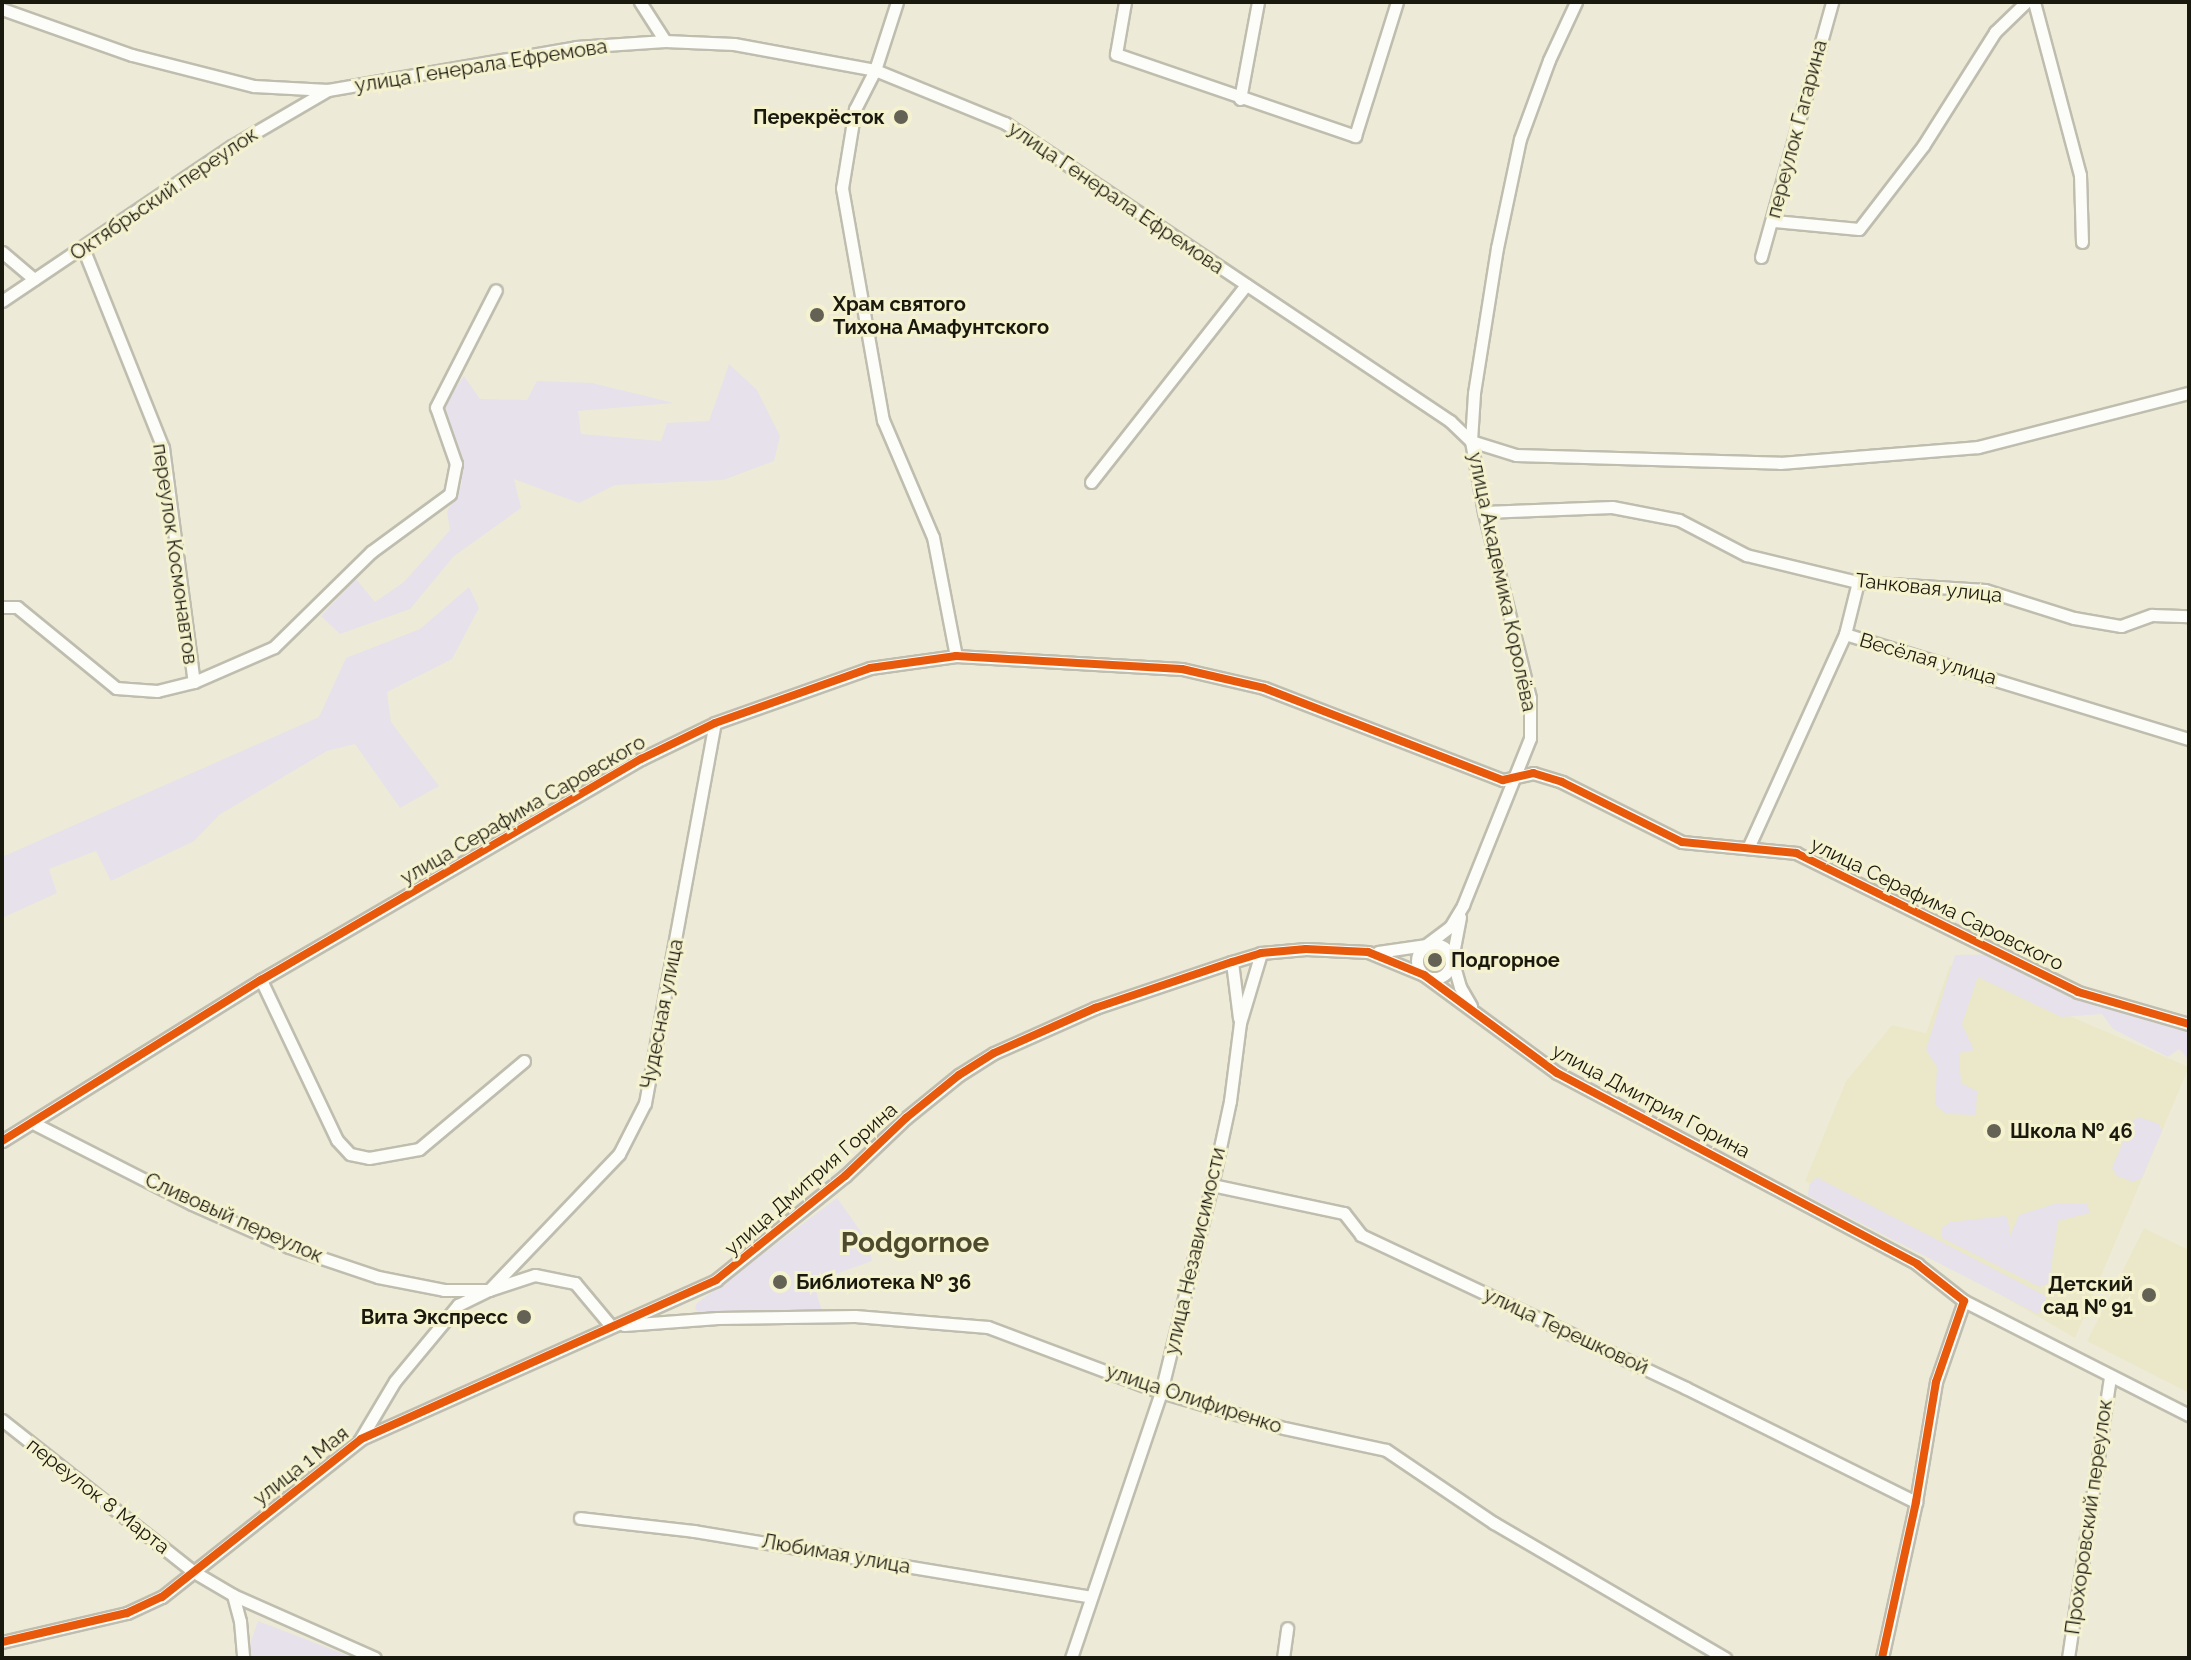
<!DOCTYPE html>
<html>
<head>
<meta charset="utf-8">
<style>
  body { margin:0 }
  #map { position:relative; width:2191px; height:1660px; overflow:hidden; background:#edebd8; font-family:Raleway,sans-serif }
  div>[style] { position:absolute }
  [style*='--x'] { left:calc(var(--x)*1px); top:calc(var(--y)*1px); width:calc(var(--w)*1px); rotate:calc(var(--a)*1deg) }
  .built>* { inset:0; background:#ebe8c9 }
  .green>* { inset:0; background:#e6e1ea }
  .roads { filter:drop-shadow(2px 0 #bfbdae) drop-shadow(-2px 0 #bfbdae) drop-shadow(0 2px #bfbdae) drop-shadow(0 -2px #bfbdae) }
  .minor>* { height:11px; margin:-5.5px; padding:0 5.5px; transform-origin:5.5px; border-radius:5.5px; background:#fcfcf9 }
  .minor>.ring { margin:-5.5px; padding:0; box-sizing:content-box; background:none; border:11px solid #fcfcf9; border-radius:50% }
  .cycleway>* { height:8px; margin:-4px; padding:0 4px; transform-origin:4px; border-radius:4px; background:#e8590c }
  .dots>* { width:22px; height:22px; translate:-50% -50%; box-sizing:border-box; border:4px solid #f5f2d0; border-radius:50% }
  span { translate:-50% -50%; white-space:nowrap; text-align:center; line-height:1.15; -webkit-text-stroke:6px #f5f2d0; paint-order:stroke }
  .street-label { font-size:20px; color:#1a190d }
  .poi-label { font-size:20px; color:#1a190d; font-weight:700 }
  .right { translate:-100% -50%; text-align:right }
  .left { translate:0 -50%; text-align:left }
  .district-label { font-size:28px; color:#4d4a2d; font-weight:700 }
  .frame { position:absolute; inset:0; border:4px solid #1a190d; pointer-events:none }
</style>
</head>
<body>
<div id="map">
  <div class="built">
    <i style="clip-path:polygon(1950px 965px,2189px 1067px,2075px 1338px,1805px 1181px,1846px 1081px,1892px 1025px,1926px 1033px)"></i>
    <i style="clip-path:polygon(2144px 1228px,2189px 1250px,2189px 1393px,2087px 1341px)"></i>
  </div>
  <div class="green">
    <i style="clip-path:polygon(729px 364px,757px 390px,780px 436px,774px 461px,723px 480px,615px 485px,579px 503px,514px 479px,521px 508px,454px 556px,410px 609px,340px 634px,321px 616px,356px 579px,375px 602px,404px 582px,450px 530px,447px 512px,462px 483px,458px 451px,442px 407px,464px 376px,480px 399px,527px 400px,537px 381px,592px 383px,674px 403px,578px 411px,581px 434px,661px 441px,667px 423px,709px 421px)"></i>
    <i style="clip-path:polygon(469px 587px,479px 608px,452px 659px,387px 692px,391px 722px,439px 786px,400px 808px,355px 744px,327px 751px,219px 815px,194px 841px,111px 881px,96px 851px,49px 869px,57px 893px,2px 918px,2px 857px,319px 717px,346px 658px,420px 629px)"></i>
    <i style="clip-path:polygon(2007px 954px,2189px 1031px,2189px 1060px,2179px 1049px,2168px 1057px,2113px 1029px,2102px 1014px,2061px 1017px,1978px 977px,1962px 1024px,1974px 1050px,1959px 1053px,1961px 1083px,1977px 1091px,1976px 1115px,1946px 1114px,1935px 1104px,1937px 1067px,1926px 1050px,1955px 955px)"></i>
    <i style="clip-path:polygon(2139px 1117px,2159px 1124px,2162px 1131px,2142px 1178px,2133px 1182px,2117px 1176px,2112px 1168px,2132px 1121px)"></i>
    <i style="clip-path:polygon(1816px 1177px,2046px 1296px,2045px 1306px,2038px 1314px,1808px 1196px,1809px 1185px)"></i>
    <i style="clip-path:polygon(837px 1198px,869px 1243px,872px 1261px,813px 1282px,822px 1311px,699px 1313px,695px 1309px,696px 1304px)"></i>
    <i style="clip-path:polygon(2057px 1203px,2087px 1204px,2090px 1213px,2058px 1221px,2049px 1283px,2040px 1287px,1942px 1238px,1942px 1228px,1950px 1222px,2004px 1216px,2008px 1218px,2010px 1236px,2019px 1215px)"></i>
    <i style="clip-path:polygon(258px 1621px,354px 1658px,245px 1658px)"></i>
  </div>
  <div class="roads">
    <div class="minor">
      <i style="--x:640;--y:2;--w:46;--a:57.3"></i>
      <i style="--x:897;--y:2;--w:71;--a:107.9"></i>
      <i style="--x:875;--y:70;--w:44;--a:117.1"></i>
      <i style="--x:855;--y:109;--w:80;--a:99.3"></i>
      <i style="--x:842;--y:188;--w:236;--a:80"></i>
      <i style="--x:883;--y:420;--w:127;--a:66.9"></i>
      <i style="--x:933;--y:537;--w:121;--a:79.1"></i>
      <i style="--x:1125;--y:2;--w:53;--a:99.8"></i>
      <i style="--x:1116;--y:54;--w:253;--a:18.9"></i>
      <i style="--x:1355;--y:136;--w:140;--a:-72.6"></i>
      <i style="--x:2034;--y:2;--w:179;--a:75.1"></i>
      <i style="--x:2080;--y:175;--w:67;--a:88.3"></i>
      <i style="--x:2;--y:9;--w:138;--a:19.5"></i>
      <i style="--x:132;--y:55;--w:126;--a:14.3"></i>
      <i style="--x:254;--y:86;--w:74;--a:3.1"></i>
      <i style="--x:328;--y:90;--w:252;--a:-9.8"></i>
      <i style="--x:576;--y:47;--w:89;--a:-3.9"></i>
      <i style="--x:665;--y:41;--w:69;--a:2.5"></i>
      <i style="--x:734;--y:44;--w:143;--a:10.4"></i>
      <i style="--x:875;--y:70;--w:140;--a:22.2"></i>
      <i style="--x:1005;--y:123;--w:536;--a:33.81"></i>
      <i style="--x:1450;--y:421;--w:29;--a:44"></i>
      <i style="--x:1471;--y:441;--w:47;--a:17.3"></i>
      <i style="--x:1516;--y:455;--w:264;--a:1.7"></i>
      <i style="--x:1780;--y:463;--w:199;--a:-4.6"></i>
      <i style="--x:1978;--y:447;--w:218;--a:-14.4"></i>
      <i style="--x:1240;--y:99;--w:99;--a:-79.5"></i>
      <i style="--x:1774;--y:221;--w:85;--a:5.4"></i>
      <i style="--x:1859;--y:229;--w:105;--a:-52.4"></i>
      <i style="--x:1923;--y:146;--w:135;--a:-57.7"></i>
      <i style="--x:1995;--y:32;--w:43;--a:-44.1"></i>
      <i style="--x:83;--y:248;--w:215;--a:68.2"></i>
      <i style="--x:163;--y:448;--w:236;--a:82.5"></i>
      <i style="--x:2;--y:252;--w:42;--a:40.2"></i>
      <i style="--x:1761;--y:257;--w:265;--a:-74.4"></i>
      <i style="--x:2;--y:301;--w:277;--a:-34"></i>
      <i style="--x:232;--y:146;--w:111;--a:-30.3"></i>
      <i style="--x:1091;--y:482;--w:251;--a:-51.8"></i>
      <i style="--x:1484;--y:512;--w:128;--a:-2.2"></i>
      <i style="--x:1612;--y:507;--w:68;--a:11"></i>
      <i style="--x:1679;--y:520;--w:76;--a:27.6"></i>
      <i style="--x:1746;--y:555;--w:115;--a:13.6"></i>
      <i style="--x:1858;--y:582;--w:127;--a:3.6"></i>
      <i style="--x:1985;--y:590;--w:93;--a:17.5"></i>
      <i style="--x:2074;--y:618;--w:48;--a:9.7"></i>
      <i style="--x:2121;--y:626;--w:33;--a:-20"></i>
      <i style="--x:2152;--y:615;--w:37;--a:2"></i>
      <i style="--x:2;--y:607;--w:15;--a:0"></i>
      <i style="--x:17;--y:607;--w:128;--a:39.3"></i>
      <i style="--x:116;--y:688;--w:41;--a:4.2"></i>
      <i style="--x:157;--y:691;--w:38;--a:-14"></i>
      <i style="--x:194;--y:682;--w:87;--a:-23.6"></i>
      <i style="--x:274;--y:647;--w:136;--a:-44.4"></i>
      <i style="--x:371;--y:552;--w:98;--a:-36.3"></i>
      <i style="--x:450;--y:494;--w:31;--a:-79"></i>
      <i style="--x:456;--y:464;--w:60;--a:-109.3"></i>
      <i style="--x:436;--y:407;--w:131;--a:-62.9"></i>
      <i style="--x:1845;--y:634;--w:360;--a:17"></i>
      <i style="--x:1748;--y:848;--w:235;--a:-65.6"></i>
      <i style="--x:1845;--y:634;--w:54;--a:-76"></i>
      <i style="--x:1460;--y:917;--w:43;--a:100.8"></i>
      <i style="--x:1452;--y:959;--w:29;--a:74"></i>
      <i style="--x:1460;--y:987;--w:22;--a:60"></i>
      <i class="ring" style="left:1417px;top:944px;width:23px;height:23px"></i>
      <i style="--x:1378;--y:952;--w:49;--a:-8.3"></i>
      <i style="--x:1426;--y:945;--w:30;--a:-37"></i>
      <i style="--x:1450;--y:927;--w:26;--a:-59"></i>
      <i style="--x:1463;--y:905;--w:180;--a:-68.1"></i>
      <i style="--x:1530;--y:738;--w:40;--a:-90"></i>
      <i style="--x:1530;--y:698;--w:192;--a:-103.9"></i>
      <i style="--x:1484;--y:512;--w:72;--a:-100.4"></i>
      <i style="--x:1471;--y:441;--w:48;--a:-86.4"></i>
      <i style="--x:1474;--y:393;--w:147;--a:-81"></i>
      <i style="--x:1497;--y:248;--w:111;--a:-78.1"></i>
      <i style="--x:1520;--y:139;--w:84;--a:-69.8"></i>
      <i style="--x:1549;--y:60;--w:64;--a:-65"></i>
      <i style="--x:1232;--y:962;--w:56;--a:82.9"></i>
      <i style="--x:261;--y:980;--w:177;--a:64.6"></i>
      <i style="--x:337;--y:1140;--w:19;--a:47"></i>
      <i style="--x:350;--y:1154;--w:19;--a:12"></i>
      <i style="--x:369;--y:1158;--w:51;--a:-10.2"></i>
      <i style="--x:419;--y:1149;--w:137;--a:-40"></i>
      <i style="--x:35;--y:1124;--w:176;--a:27"></i>
      <i style="--x:192;--y:1204;--w:106;--a:23.9"></i>
      <i style="--x:289;--y:1247;--w:94;--a:18.6"></i>
      <i style="--x:378;--y:1277;--w:67;--a:11.1"></i>
      <i style="--x:444;--y:1290;--w:45;--a:0"></i>
      <i style="--x:489;--y:1290;--w:48;--a:-18.1"></i>
      <i style="--x:535;--y:1275;--w:41;--a:11.3"></i>
      <i style="--x:575;--y:1283;--w:56;--a:50.1"></i>
      <i style="--x:2;--y:1141;--w:305;--a:-31.9"></i>
      <i style="--x:261;--y:980;--w:440;--a:-30.2"></i>
      <i style="--x:641;--y:759;--w:82;--a:-25.9"></i>
      <i style="--x:715;--y:723;--w:164;--a:-19.5"></i>
      <i style="--x:870;--y:668;--w:87;--a:-7.9"></i>
      <i style="--x:956;--y:656;--w:226;--a:3.3"></i>
      <i style="--x:1182;--y:669;--w:84;--a:13"></i>
      <i style="--x:1264;--y:688;--w:256;--a:21.1"></i>
      <i style="--x:1503;--y:780;--w:31;--a:-13"></i>
      <i style="--x:1533;--y:773;--w:30;--a:17"></i>
      <i style="--x:1562;--y:782;--w:134;--a:26.6"></i>
      <i style="--x:1682;--y:842;--w:115;--a:5.5"></i>
      <i style="--x:1796;--y:853;--w:314;--a:26.2"></i>
      <i style="--x:2078;--y:992;--w:116;--a:16.1"></i>
      <i style="--x:1212;--y:1185;--w:135;--a:12"></i>
      <i style="--x:1344;--y:1213;--w:28;--a:52"></i>
      <i style="--x:1361;--y:1235;--w:359;--a:25.2"></i>
      <i style="--x:1686;--y:1388;--w:257;--a:26.4"></i>
      <i style="--x:1964;--y:1301;--w:252;--a:26.9"></i>
      <i style="--x:624;--y:1325;--w:94;--a:-4.3"></i>
      <i style="--x:718;--y:1318;--w:137;--a:-0.8"></i>
      <i style="--x:855;--y:1316;--w:133;--a:4.7"></i>
      <i style="--x:988;--y:1327;--w:185;--a:20.6"></i>
      <i style="--x:1161;--y:1392;--w:128;--a:16.3"></i>
      <i style="--x:1284;--y:1428;--w:104;--a:12.2"></i>
      <i style="--x:1386;--y:1450;--w:130;--a:34.1"></i>
      <i style="--x:1494;--y:1523;--w:268;--a:30.3"></i>
      <i style="--x:2;--y:1420;--w:245;--a:38.4"></i>
      <i style="--x:194;--y:1572;--w:45;--a:30.5"></i>
      <i style="--x:233;--y:1595;--w:27;--a:75"></i>
      <i style="--x:240;--y:1621;--w:37;--a:85"></i>
      <i style="--x:361;--y:1438;--w:66;--a:-59.2"></i>
      <i style="--x:395;--y:1381;--w:99;--a:-50.3"></i>
      <i style="--x:458;--y:1305;--w:34;--a:-26"></i>
      <i style="--x:489;--y:1290;--w:188;--a:-46.3"></i>
      <i style="--x:619;--y:1154;--w:57;--a:-63"></i>
      <i style="--x:645;--y:1103;--w:386;--a:-79.6"></i>
      <i style="--x:580;--y:1518;--w:115;--a:6.5"></i>
      <i style="--x:694;--y:1531;--w:402;--a:9.4"></i>
      <i style="--x:233;--y:1595;--w:155;--a:23.9"></i>
      <i style="--x:2;--y:1642;--w:128;--a:-13.1"></i>
      <i style="--x:127;--y:1613;--w:38;--a:-25"></i>
      <i style="--x:162;--y:1597;--w:254;--a:-38.4"></i>
      <i style="--x:361;--y:1439;--w:389;--a:-24.1"></i>
      <i style="--x:716;--y:1280;--w:166;--a:-38.9"></i>
      <i style="--x:845;--y:1176;--w:84;--a:-43.6"></i>
      <i style="--x:906;--y:1118;--w:68;--a:-39.1"></i>
      <i style="--x:959;--y:1075;--w:41;--a:-32.2"></i>
      <i style="--x:994;--y:1053;--w:111;--a:-24"></i>
      <i style="--x:1095;--y:1008;--w:145;--a:-18.6"></i>
      <i style="--x:1232;--y:962;--w:30;--a:-17"></i>
      <i style="--x:1261;--y:953;--w:45;--a:-5.1"></i>
      <i style="--x:1306;--y:949;--w:62;--a:2.8"></i>
      <i style="--x:1368;--y:952;--w:61;--a:22.3"></i>
      <i style="--x:1424;--y:975;--w:165;--a:36.4"></i>
      <i style="--x:1557;--y:1073;--w:408;--a:27.9"></i>
      <i style="--x:1917;--y:1264;--w:60;--a:38.2"></i>
      <i style="--x:1964;--y:1301;--w:86;--a:109.1"></i>
      <i style="--x:1936;--y:1382;--w:122;--a:99.5"></i>
      <i style="--x:1916;--y:1502;--w:160;--a:102.3"></i>
      <i style="--x:1071;--y:1658;--w:281;--a:-71.3"></i>
      <i style="--x:1161;--y:1392;--w:213;--a:-76.2"></i>
      <i style="--x:1212;--y:1185;--w:86;--a:-77.9"></i>
      <i style="--x:1230;--y:1101;--w:79;--a:-82.7"></i>
      <i style="--x:1240;--y:1023;--w:73;--a:-73.3"></i>
      <i style="--x:1283;--y:1658;--w:30;--a:-82"></i>
      <i style="--x:2068;--y:1658;--w:285;--a:-81.5"></i>
    </div>
  </div>
  <div class="cycleway">
    <i style="--x:2;--y:1141;--w:305;--a:-31.9"></i>
    <i style="--x:261;--y:980;--w:440;--a:-30.2"></i>
    <i style="--x:641;--y:759;--w:82;--a:-25.9"></i>
    <i style="--x:715;--y:723;--w:164;--a:-19.5"></i>
    <i style="--x:870;--y:668;--w:87;--a:-7.9"></i>
    <i style="--x:956;--y:656;--w:226;--a:3.3"></i>
    <i style="--x:1182;--y:669;--w:84;--a:13"></i>
    <i style="--x:1264;--y:688;--w:256;--a:21.1"></i>
    <i style="--x:1503;--y:780;--w:31;--a:-13"></i>
    <i style="--x:1533;--y:773;--w:30;--a:17"></i>
    <i style="--x:1562;--y:782;--w:134;--a:26.6"></i>
    <i style="--x:1682;--y:842;--w:115;--a:5.5"></i>
    <i style="--x:1796;--y:853;--w:314;--a:26.2"></i>
    <i style="--x:2078;--y:992;--w:116;--a:16.1"></i>
    <i style="--x:2;--y:1642;--w:128;--a:-13.1"></i>
    <i style="--x:127;--y:1613;--w:38;--a:-25"></i>
    <i style="--x:162;--y:1597;--w:254;--a:-38.4"></i>
    <i style="--x:361;--y:1439;--w:389;--a:-24.1"></i>
    <i style="--x:716;--y:1280;--w:166;--a:-38.9"></i>
    <i style="--x:845;--y:1176;--w:84;--a:-43.6"></i>
    <i style="--x:906;--y:1118;--w:68;--a:-39.1"></i>
    <i style="--x:959;--y:1075;--w:41;--a:-32.2"></i>
    <i style="--x:994;--y:1053;--w:111;--a:-24"></i>
    <i style="--x:1095;--y:1008;--w:145;--a:-18.6"></i>
    <i style="--x:1232;--y:962;--w:30;--a:-17"></i>
    <i style="--x:1261;--y:953;--w:45;--a:-5.1"></i>
    <i style="--x:1306;--y:949;--w:62;--a:2.8"></i>
    <i style="--x:1368;--y:952;--w:61;--a:22.3"></i>
    <i style="--x:1424;--y:975;--w:165;--a:36.4"></i>
    <i style="--x:1557;--y:1073;--w:408;--a:27.9"></i>
    <i style="--x:1917;--y:1264;--w:60;--a:38.2"></i>
    <i style="--x:1964;--y:1301;--w:86;--a:109.1"></i>
    <i style="--x:1936;--y:1382;--w:122;--a:99.5"></i>
    <i style="--x:1916;--y:1502;--w:160;--a:102.3"></i>
  </div>
  <div class="dots">
    <i style="left:901px;top:117px;background:#646254"></i>
    <i style="left:817px;top:315px;background:#646254"></i>
    <i style="left:1435px;top:960px;background:#646254"></i>
    <i style="left:1994px;top:1131px;background:#646254"></i>
    <i style="left:780px;top:1282px;background:#646254"></i>
    <i style="left:2149px;top:1295px;background:#646254"></i>
    <i style="left:524px;top:1317px;background:#646254"></i>
  </div>
  <div class="street-label">
    <span style="left:481px;top:66px;rotate:-9deg">улица Генерала Ефремова</span>
    <span style="left:1797px;top:129px;rotate:-75deg">переулок Гагарина</span>
    <span style="left:164px;top:194px;rotate:-34deg">Октябрьский переулок</span>
    <span style="left:1116px;top:198px;rotate:34deg">улица Генерала Ефремова</span>
    <span style="left:175px;top:554px;rotate:82deg">переулок Космонавтов</span>
    <span style="left:1502px;top:582px;rotate:78deg">улица Академика Королёва</span>
    <span style="left:1929px;top:588px;rotate:6deg">Танковая улица</span>
    <span style="left:1928px;top:659px;rotate:16deg">Весёлая улица</span>
    <span style="left:523px;top:810px;rotate:-30deg">улица Серафима Саровского</span>
    <span style="left:1937px;top:904px;rotate:26deg">улица Серафима Саровского</span>
    <span style="left:662px;top:1014px;rotate:-79deg">Чудесная улица</span>
    <span style="left:1651px;top:1101px;rotate:28deg">улица Дмитрия Горина</span>
    <span style="left:811px;top:1179px;rotate:-41deg">улица Дмитрия Горина</span>
    <span style="left:234px;top:1218px;rotate:24deg">Сливовый переулок</span>
    <span style="left:1195px;top:1251px;rotate:-77deg">улица Независимости</span>
    <span style="left:1566px;top:1331px;rotate:25deg">улица Терешковой</span>
    <span style="left:1194px;top:1399px;rotate:18deg">улица Олифиренко</span>
    <span style="left:301px;top:1466px;rotate:-38deg">улица 1 Мая</span>
    <span style="left:98px;top:1496px;rotate:38deg">переулок 8 Марта</span>
    <span style="left:2089px;top:1517px;rotate:-82deg">Прохоровский переулок</span>
    <span style="left:836px;top:1554px;rotate:10deg">Любимая улица</span>
  </div>
  <div class="poi-label">
    <span class="right" style="left:885px;top:117px">Перекрёсток</span>
    <span class="left" style="left:833px;top:316px">Храм святого<br>Тихона Амафунтского</span>
    <span class="left" style="left:1451px;top:960px">Подгорное</span>
    <span class="left" style="left:2010px;top:1131px">Школа № 46</span>
    <span class="left" style="left:796px;top:1282px">Библиотека № 36</span>
    <span class="right" style="left:2133px;top:1296px">Детский<br>сад № 91</span>
    <span class="right" style="left:508px;top:1317px">Вита Экспресс</span>
  </div>
  <div class="district-label">
    <span style="left:915px;top:1243px">Podgornoe</span>
  </div>
  <div class="frame"></div>
</div>
</body>
</html>
